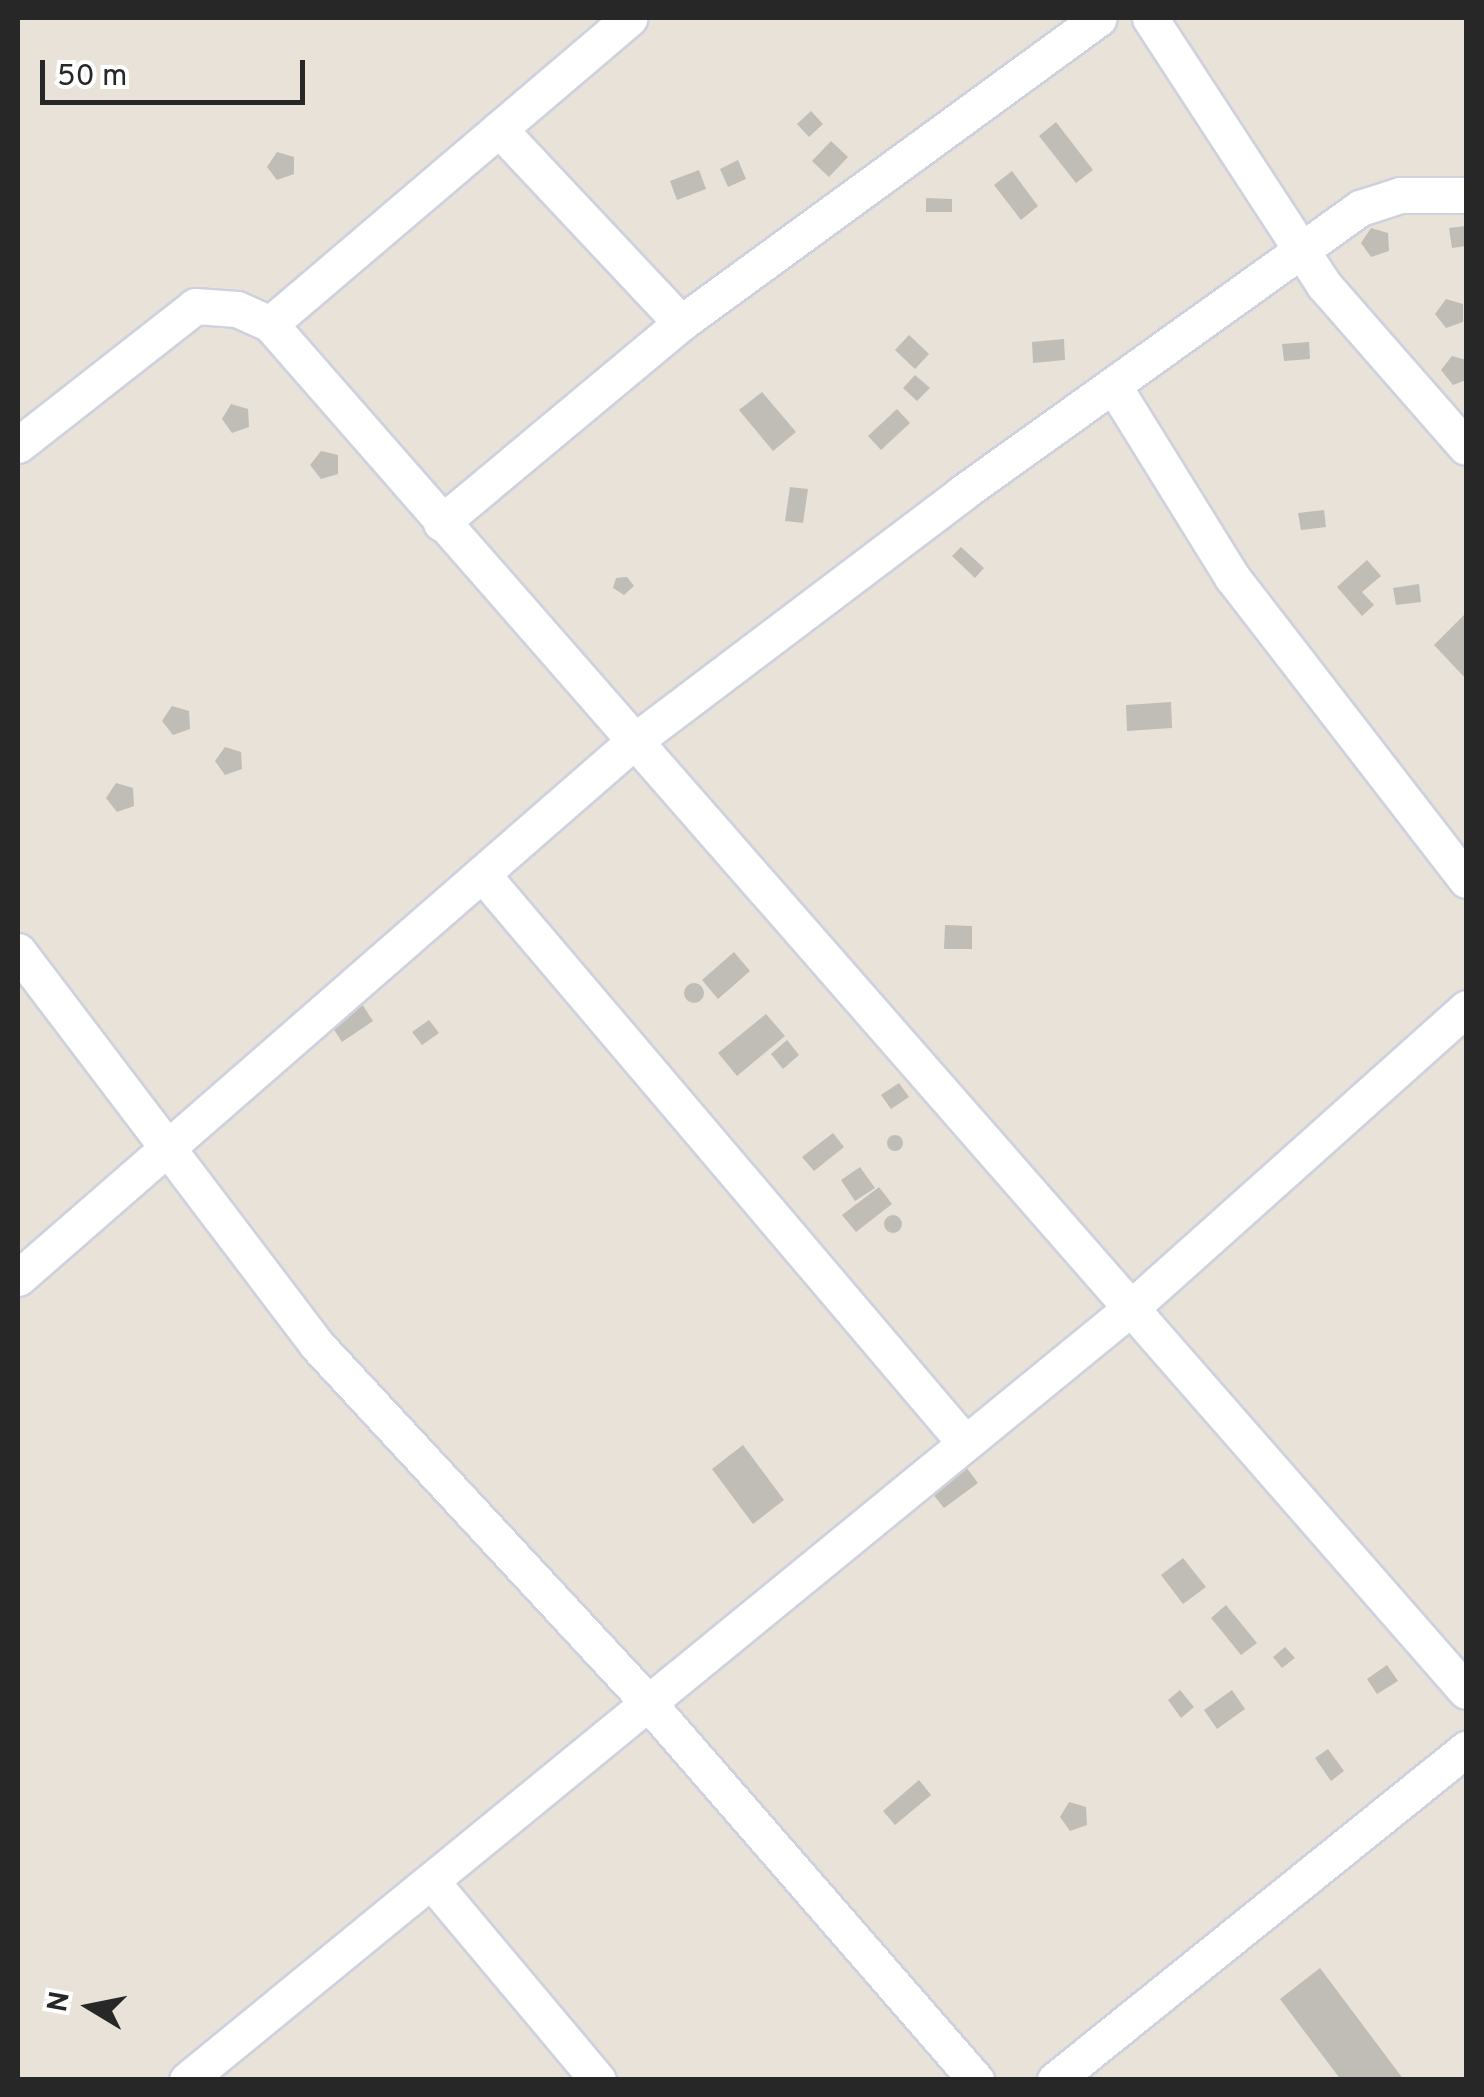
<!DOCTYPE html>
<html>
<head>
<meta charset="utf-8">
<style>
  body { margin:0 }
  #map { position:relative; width:1484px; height:2097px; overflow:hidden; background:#e8e2d9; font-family:Overpass,sans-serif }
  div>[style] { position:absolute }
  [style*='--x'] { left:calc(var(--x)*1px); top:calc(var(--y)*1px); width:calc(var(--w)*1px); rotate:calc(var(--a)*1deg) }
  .building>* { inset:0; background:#c0bcb6 }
  .round { border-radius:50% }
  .roads { filter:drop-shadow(2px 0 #cfd1de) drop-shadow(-2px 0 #cfd1de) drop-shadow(0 2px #cfd1de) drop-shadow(0 -2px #cfd1de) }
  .minor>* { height:35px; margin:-17.5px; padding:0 17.5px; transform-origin:17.5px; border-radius:17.5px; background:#fff }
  span { translate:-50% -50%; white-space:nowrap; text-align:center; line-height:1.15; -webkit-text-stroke:10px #fff; paint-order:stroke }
  .frame { position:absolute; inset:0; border:20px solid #272727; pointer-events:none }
  .north { position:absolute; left:40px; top:1957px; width:100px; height:100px; -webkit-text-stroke:8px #fff; paint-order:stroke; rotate:280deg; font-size:28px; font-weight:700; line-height:40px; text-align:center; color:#272727 }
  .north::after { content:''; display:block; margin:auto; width:35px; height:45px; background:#272727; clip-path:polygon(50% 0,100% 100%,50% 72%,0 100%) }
  .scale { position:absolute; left:40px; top:60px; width:265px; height:45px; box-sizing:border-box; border:5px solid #272727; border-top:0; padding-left:12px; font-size:30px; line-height:35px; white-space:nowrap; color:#272727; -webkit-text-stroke:8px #fff; paint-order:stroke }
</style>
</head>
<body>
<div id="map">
  <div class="building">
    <i style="clip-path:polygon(811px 111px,823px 124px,809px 137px,797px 124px)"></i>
    <i style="clip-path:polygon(1056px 122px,1093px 170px,1076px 183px,1039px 136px)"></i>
    <i style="clip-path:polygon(831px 141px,848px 157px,829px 177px,812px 161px)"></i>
    <i style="clip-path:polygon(277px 152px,294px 157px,294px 174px,277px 180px,267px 167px)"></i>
    <i style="clip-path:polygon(738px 160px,746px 179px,728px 187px,720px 169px)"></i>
    <i style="clip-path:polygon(699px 170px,706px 189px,677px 200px,670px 181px)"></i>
    <i style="clip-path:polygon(1012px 171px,1038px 206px,1021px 220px,994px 185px)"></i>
    <i style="clip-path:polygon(926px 198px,952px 199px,952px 212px,926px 212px)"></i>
    <i style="clip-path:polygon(1466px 226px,1466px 246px,1452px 248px,1449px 228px)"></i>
    <i style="clip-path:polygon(1371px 228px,1388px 233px,1389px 251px,1371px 257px,1361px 243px)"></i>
    <i style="clip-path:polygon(1446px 299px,1463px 304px,1463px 322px,1446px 328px,1435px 314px)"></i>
    <i style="clip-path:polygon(909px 335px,929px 354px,915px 369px,895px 350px)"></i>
    <i style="clip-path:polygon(1064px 339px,1065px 360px,1033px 363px,1032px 342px)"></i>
    <i style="clip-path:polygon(1309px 342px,1310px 359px,1284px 361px,1282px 344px)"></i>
    <i style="clip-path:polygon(1452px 356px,1466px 360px,1466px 380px,1453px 385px,1441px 370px)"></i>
    <i style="clip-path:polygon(915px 375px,930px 388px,917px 401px,903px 388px)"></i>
    <i style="clip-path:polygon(762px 392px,796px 432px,773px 451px,739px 410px)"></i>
    <i style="clip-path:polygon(231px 404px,248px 409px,249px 427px,232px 433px,222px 419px)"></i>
    <i style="clip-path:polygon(897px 409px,910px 423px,881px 450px,868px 436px)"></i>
    <i style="clip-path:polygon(321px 451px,338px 455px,338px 474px,321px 479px,310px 465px)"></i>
    <i style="clip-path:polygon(790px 487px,808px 489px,803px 523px,785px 521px)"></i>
    <i style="clip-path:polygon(1324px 510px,1326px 527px,1301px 530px,1298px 513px)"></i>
    <i style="clip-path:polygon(961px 547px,984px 568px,975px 578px,952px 556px)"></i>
    <i style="clip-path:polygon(1367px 560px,1381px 576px,1362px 592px,1374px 605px,1362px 616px,1337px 587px)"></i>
    <i style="clip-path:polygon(627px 577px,634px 586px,624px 595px,613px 588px,616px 578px)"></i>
    <i style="clip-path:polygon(1419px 584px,1421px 602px,1396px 605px,1393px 588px)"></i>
    <i style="clip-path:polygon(1466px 613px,1466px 679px,1434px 645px)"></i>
    <i style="clip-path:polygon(1171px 702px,1172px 728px,1127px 731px,1126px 705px)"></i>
    <i style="clip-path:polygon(172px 706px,189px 711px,190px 729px,173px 735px,162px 721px)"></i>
    <i style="clip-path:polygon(225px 747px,241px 752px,242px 769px,225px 775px,215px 761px)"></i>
    <i style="clip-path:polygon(116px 783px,133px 788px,134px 806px,117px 812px,106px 798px)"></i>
    <i style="clip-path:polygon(945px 925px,972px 926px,972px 949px,944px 949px)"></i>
    <i style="clip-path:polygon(734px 952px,750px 971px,718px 999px,702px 980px)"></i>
    <i class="round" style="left:684px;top:983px;width:20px;height:20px"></i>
    <i style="clip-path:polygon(362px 1004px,373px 1021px,342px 1042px,331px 1025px)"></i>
    <i style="clip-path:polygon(766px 1014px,785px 1036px,737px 1076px,718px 1053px)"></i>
    <i style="clip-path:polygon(429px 1020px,439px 1033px,422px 1045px,412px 1032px)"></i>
    <i style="clip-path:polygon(787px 1040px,799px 1055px,783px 1069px,771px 1054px)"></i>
    <i style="clip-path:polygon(899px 1083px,909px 1097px,891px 1109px,881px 1095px)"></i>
    <i style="clip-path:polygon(833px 1133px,844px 1147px,814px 1171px,802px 1157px)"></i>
    <i class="round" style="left:887px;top:1135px;width:16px;height:16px"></i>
    <i style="clip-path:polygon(860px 1167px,875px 1188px,855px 1201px,841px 1180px)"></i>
    <i style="clip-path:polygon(879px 1187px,892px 1204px,856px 1232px,842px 1215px)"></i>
    <i class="round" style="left:884px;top:1215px;width:18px;height:18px"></i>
    <i style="clip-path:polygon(743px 1445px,784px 1500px,753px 1524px,712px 1469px)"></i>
    <i style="clip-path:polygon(966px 1467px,978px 1483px,944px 1508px,932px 1493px)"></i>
    <i style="clip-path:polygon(1183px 1558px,1206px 1587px,1183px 1604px,1161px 1575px)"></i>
    <i style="clip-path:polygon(1226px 1605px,1257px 1643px,1241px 1655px,1211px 1618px)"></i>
    <i style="clip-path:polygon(1285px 1647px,1295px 1658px,1282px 1668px,1273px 1657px)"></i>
    <i style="clip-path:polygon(1387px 1665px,1398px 1681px,1377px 1694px,1367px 1679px)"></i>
    <i style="clip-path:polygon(1180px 1690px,1194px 1707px,1181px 1718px,1168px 1700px)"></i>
    <i style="clip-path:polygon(1232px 1690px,1245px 1709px,1217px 1729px,1204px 1710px)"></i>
    <i style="clip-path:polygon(1328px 1749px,1344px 1771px,1331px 1781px,1315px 1758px)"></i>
    <i style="clip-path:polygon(919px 1780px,931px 1795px,895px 1825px,883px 1811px)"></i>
    <i style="clip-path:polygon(1069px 1802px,1086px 1807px,1087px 1825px,1070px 1831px,1060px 1817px)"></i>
    <i style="clip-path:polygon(1320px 1968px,1404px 2080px,1341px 2080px,1280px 1999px)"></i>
  </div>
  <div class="roads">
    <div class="minor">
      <i style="--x:1150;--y:18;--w:319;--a:56.9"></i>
      <i style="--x:1324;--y:285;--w:215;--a:48.8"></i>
      <i style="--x:499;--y:129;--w:266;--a:46.8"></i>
      <i style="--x:270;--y:324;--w:472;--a:-40.4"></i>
      <i style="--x:1113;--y:385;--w:226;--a:58.2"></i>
      <i style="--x:1232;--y:577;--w:383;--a:52.3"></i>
      <i style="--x:18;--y:445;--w:225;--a:-38.1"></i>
      <i style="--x:195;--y:306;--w:42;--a:4.1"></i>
      <i style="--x:237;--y:309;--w:36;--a:24"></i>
      <i style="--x:270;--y:324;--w:1816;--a:48.82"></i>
      <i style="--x:441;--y:523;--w:312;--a:-39.8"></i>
      <i style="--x:681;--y:323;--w:517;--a:-36.12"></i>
      <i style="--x:482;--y:874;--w:746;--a:49.67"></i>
      <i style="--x:18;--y:951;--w:495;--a:52.8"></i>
      <i style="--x:317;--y:1345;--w:490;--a:47.2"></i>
      <i style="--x:650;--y:1705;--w:497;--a:49"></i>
      <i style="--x:18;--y:1278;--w:814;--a:-41.07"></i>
      <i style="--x:632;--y:743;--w:414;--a:-37.1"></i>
      <i style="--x:962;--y:493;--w:490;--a:-35.6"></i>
      <i style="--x:1360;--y:208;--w:42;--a:-18"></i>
      <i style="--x:1400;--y:195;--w:66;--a:0"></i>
      <i style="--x:431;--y:1881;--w:260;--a:50"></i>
      <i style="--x:187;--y:2080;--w:1221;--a:-39.28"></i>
      <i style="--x:1132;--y:1307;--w:448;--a:-41.8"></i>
      <i style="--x:1055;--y:2080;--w:528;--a:-38.85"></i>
    </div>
  </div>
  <div class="frame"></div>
  <div class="north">N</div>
  <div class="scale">50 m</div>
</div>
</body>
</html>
